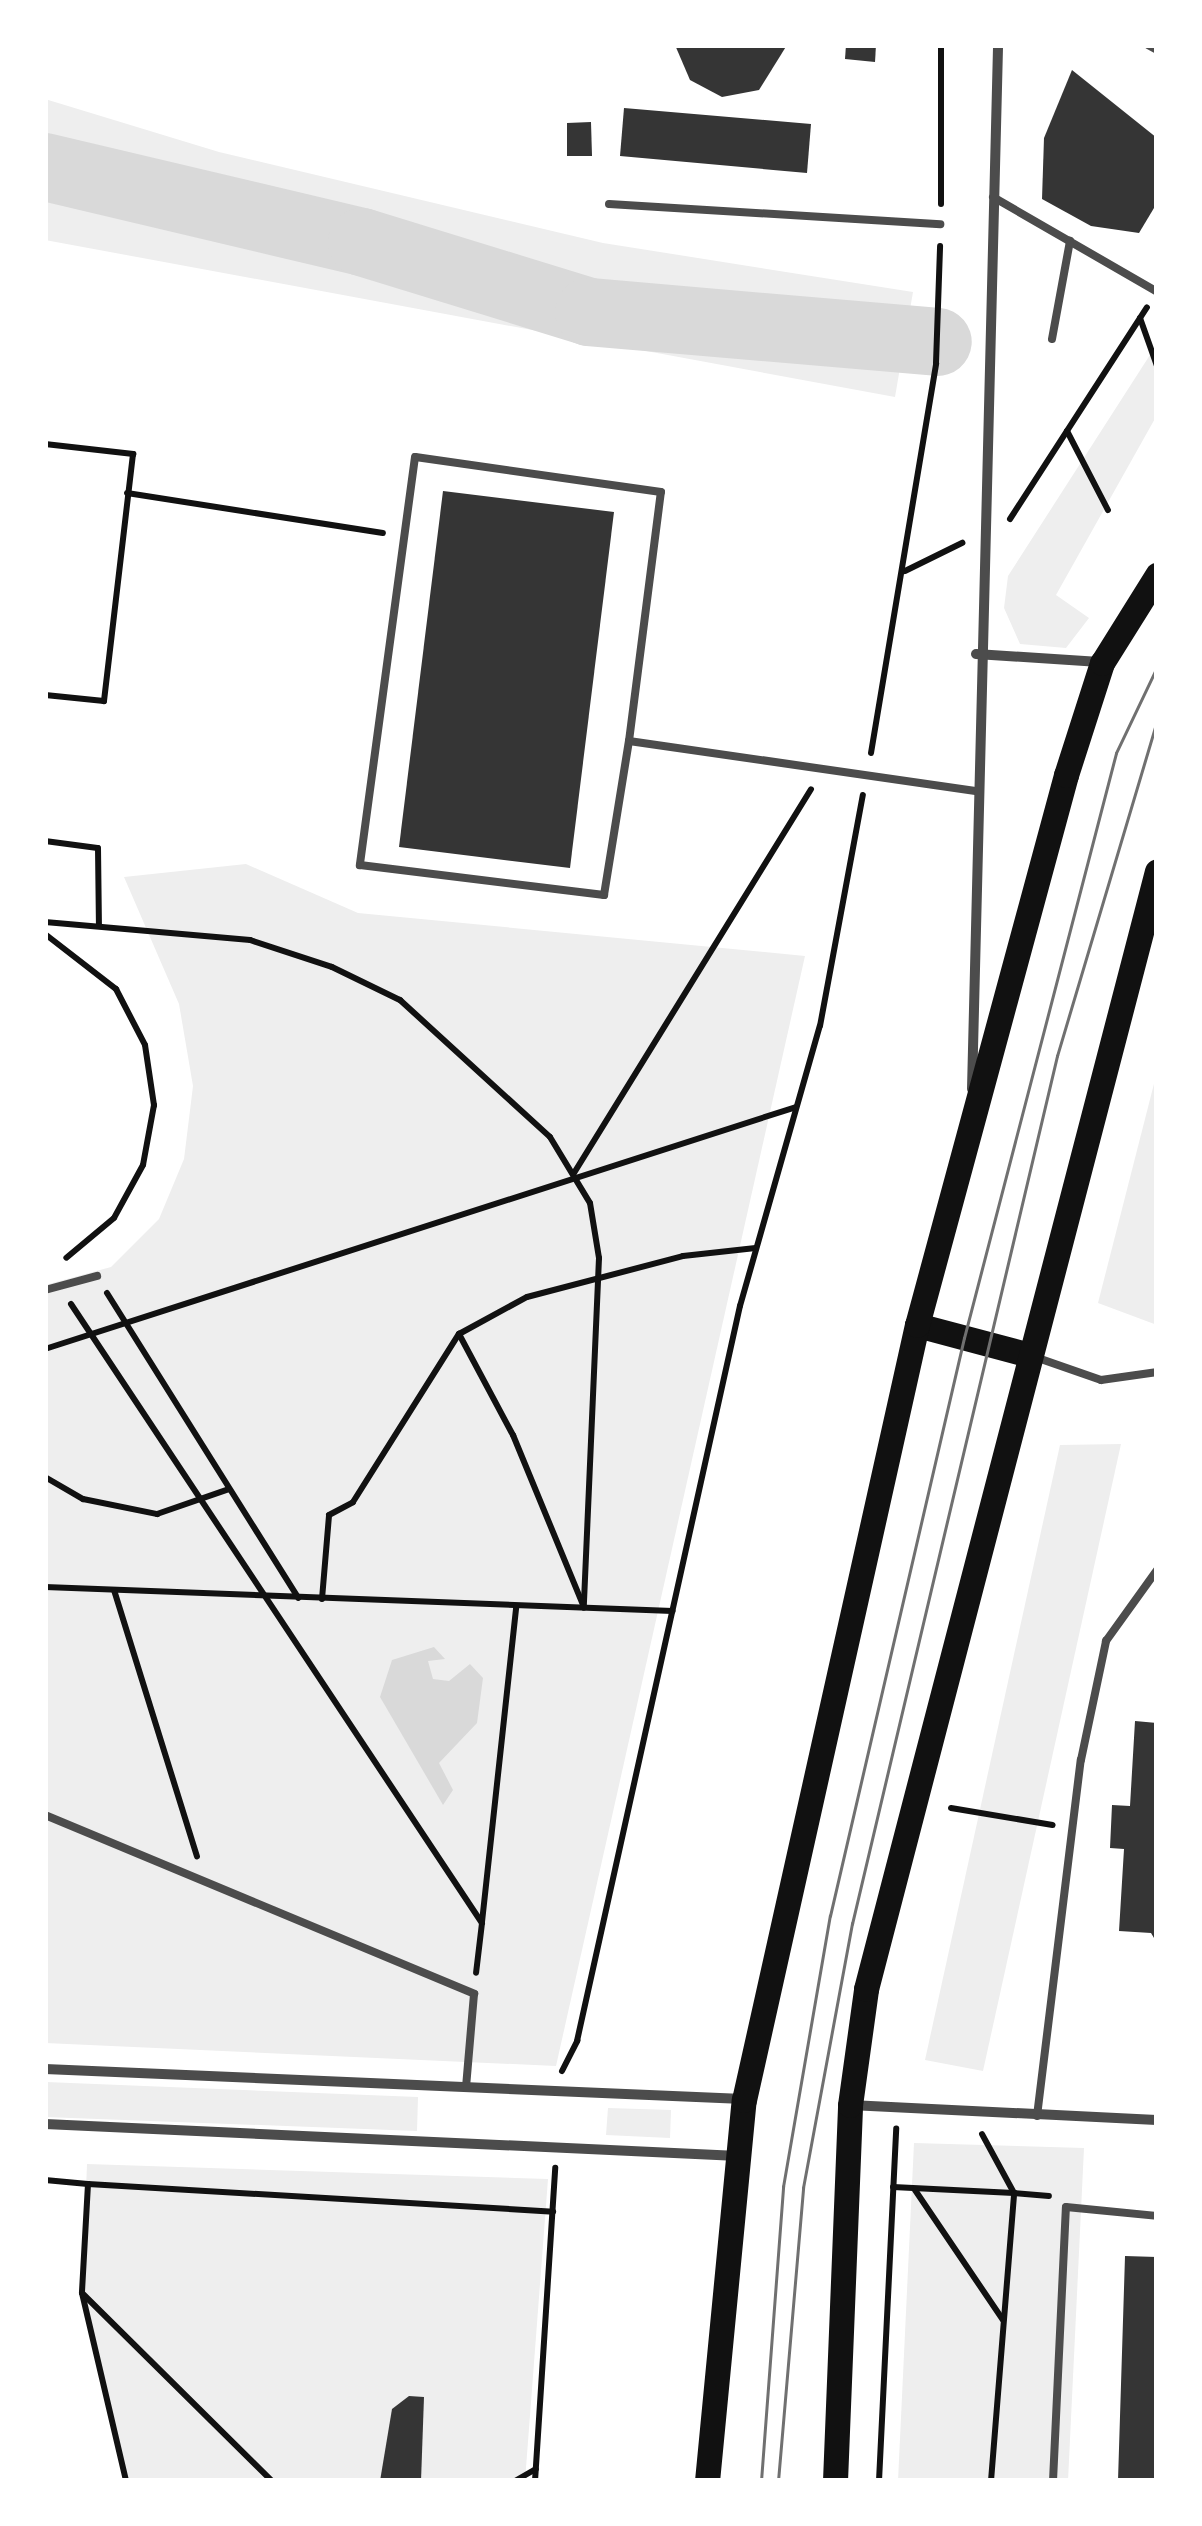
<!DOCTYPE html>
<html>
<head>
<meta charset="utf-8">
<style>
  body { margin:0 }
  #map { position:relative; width:1202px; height:2526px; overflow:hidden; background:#fff; font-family:"Nunito Sans",sans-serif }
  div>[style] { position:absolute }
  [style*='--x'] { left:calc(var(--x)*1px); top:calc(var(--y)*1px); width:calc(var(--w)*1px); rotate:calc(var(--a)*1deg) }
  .green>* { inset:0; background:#eee }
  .water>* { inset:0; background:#d9d9d9 }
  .river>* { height:68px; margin:-34px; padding:0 34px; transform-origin:34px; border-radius:34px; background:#d9d9d9 }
  .building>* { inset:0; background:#353535 }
  .path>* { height:6px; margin:-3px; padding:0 3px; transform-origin:3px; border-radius:3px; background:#111 }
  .service>* { height:8px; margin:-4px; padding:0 4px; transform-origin:4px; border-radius:4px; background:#4c4c4c }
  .minor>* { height:10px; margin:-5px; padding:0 5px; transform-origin:5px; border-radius:5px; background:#4c4c4c }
  .primary>* { height:25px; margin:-12.5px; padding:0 12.5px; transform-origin:12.5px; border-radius:12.5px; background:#111 }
  .tram>* { height:2.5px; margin:-1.25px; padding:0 1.25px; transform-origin:1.25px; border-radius:1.25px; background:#707070 }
  span { translate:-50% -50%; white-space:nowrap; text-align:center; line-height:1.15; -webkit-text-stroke:10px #fff; paint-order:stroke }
  .frame { position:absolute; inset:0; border:48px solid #fff; pointer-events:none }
</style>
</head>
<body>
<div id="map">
  <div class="green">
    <i style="clip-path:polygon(45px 99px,219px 152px,603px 243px,913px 292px,895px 397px,45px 240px)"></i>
    <i style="clip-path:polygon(1157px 344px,1157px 415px,1056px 595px,1089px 618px,1066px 648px,1020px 644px,1004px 608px,1008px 576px)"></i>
    <i style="clip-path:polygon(246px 864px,358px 913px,805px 956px,556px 2066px,45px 2043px,45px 1285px,111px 1267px,159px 1219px,184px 1159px,193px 1086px,179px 1004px,124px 877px)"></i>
    <i style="clip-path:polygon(1157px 1072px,1157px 1325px,1098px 1303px)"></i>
    <i style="clip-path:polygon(1121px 1444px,983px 2071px,925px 2060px,1060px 1445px)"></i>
    <i style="clip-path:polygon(46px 2082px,418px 2097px,417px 2131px,45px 2117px)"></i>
    <i style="clip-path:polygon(608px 2108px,671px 2110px,670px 2138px,606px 2135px)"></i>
    <i style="clip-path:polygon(914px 2143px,1084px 2148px,1068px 2481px,898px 2481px)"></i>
    <i style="clip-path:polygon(87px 2164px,548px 2179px,525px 2481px,126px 2481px,82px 2293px)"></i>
  </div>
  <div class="water">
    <i style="clip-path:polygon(434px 1647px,445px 1659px,428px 1661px,433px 1679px,449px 1681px,470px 1664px,483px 1678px,477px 1723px,439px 1763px,453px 1790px,443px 1805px,380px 1697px,392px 1660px)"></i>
  </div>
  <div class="river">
    <i style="--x:45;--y:167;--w:326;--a:13.3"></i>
    <i style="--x:362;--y:242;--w:238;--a:17.1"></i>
    <i style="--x:589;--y:312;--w:350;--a:4.9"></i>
  </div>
  <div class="building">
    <i style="clip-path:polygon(675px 45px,787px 45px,759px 90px,722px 97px,690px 80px)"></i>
    <i style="clip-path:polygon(846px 45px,876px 45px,875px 62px,845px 59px)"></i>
    <i style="clip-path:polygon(1072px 70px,1157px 138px,1157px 203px,1139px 233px,1091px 226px,1042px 199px,1044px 138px)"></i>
    <i style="clip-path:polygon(624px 108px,811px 124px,807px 173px,620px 156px)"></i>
    <i style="clip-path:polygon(591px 122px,592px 156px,567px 156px,567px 123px)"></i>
    <i style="clip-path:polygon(443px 491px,614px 512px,570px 868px,399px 847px)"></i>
    <i style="clip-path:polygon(1135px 1721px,1157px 1723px,1157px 1943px,1151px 1933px,1119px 1931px,1124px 1849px,1110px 1848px,1112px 1805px,1130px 1806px)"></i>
    <i style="clip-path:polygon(1125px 2256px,1157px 2257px,1157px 2481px,1118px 2481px)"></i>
    <i style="clip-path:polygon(409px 2396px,424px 2397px,421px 2481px,380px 2481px,392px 2409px)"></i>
  </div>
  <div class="path">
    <i style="--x:941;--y:204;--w:159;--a:-90"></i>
    <i style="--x:1140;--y:318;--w:51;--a:70.5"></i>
    <i style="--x:1067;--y:431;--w:89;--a:62.6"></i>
    <i style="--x:45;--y:444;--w:89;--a:6.5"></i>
    <i style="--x:133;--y:454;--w:249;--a:96.7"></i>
    <i style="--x:104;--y:701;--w:59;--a:-174.2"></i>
    <i style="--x:127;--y:493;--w:259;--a:8.9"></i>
    <i style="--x:1010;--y:519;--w:252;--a:-57.1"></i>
    <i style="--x:905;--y:571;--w:64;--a:-26.2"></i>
    <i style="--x:871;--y:753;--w:395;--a:-80.5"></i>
    <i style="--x:936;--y:363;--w:117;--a:-88"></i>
    <i style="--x:45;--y:841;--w:53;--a:7.5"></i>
    <i style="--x:98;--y:848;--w:77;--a:89.3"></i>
    <i style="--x:45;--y:922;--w:206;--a:5"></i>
    <i style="--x:250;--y:940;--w:86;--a:18.2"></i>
    <i style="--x:332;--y:967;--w:76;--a:25.9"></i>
    <i style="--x:400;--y:1000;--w:203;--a:42.4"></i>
    <i style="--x:550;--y:1137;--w:77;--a:58.8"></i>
    <i style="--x:590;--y:1203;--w:56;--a:80.7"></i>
    <i style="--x:599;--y:1258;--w:350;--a:92.5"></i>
    <i style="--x:45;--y:934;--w:90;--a:37.8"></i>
    <i style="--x:116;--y:989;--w:63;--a:62.6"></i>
    <i style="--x:145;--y:1045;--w:61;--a:81.5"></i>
    <i style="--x:154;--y:1105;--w:61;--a:100.4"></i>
    <i style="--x:143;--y:1165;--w:60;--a:118.7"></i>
    <i style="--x:114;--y:1218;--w:62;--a:140.2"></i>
    <i style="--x:574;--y:1173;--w:451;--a:-58.3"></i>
    <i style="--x:107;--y:1293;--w:360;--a:57.9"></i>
    <i style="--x:71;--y:1304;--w:743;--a:56.42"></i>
    <i style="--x:482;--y:1923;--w:50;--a:96.8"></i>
    <i style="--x:459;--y:1334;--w:115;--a:61.9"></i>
    <i style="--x:513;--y:1435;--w:184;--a:67.6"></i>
    <i style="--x:45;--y:1349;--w:789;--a:-17.86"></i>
    <i style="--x:45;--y:1477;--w:44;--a:30.1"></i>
    <i style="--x:83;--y:1499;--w:76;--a:11.5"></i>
    <i style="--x:157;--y:1514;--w:76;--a:-19.1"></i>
    <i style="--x:45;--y:1587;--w:628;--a:2.19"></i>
    <i style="--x:114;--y:1590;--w:279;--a:72.7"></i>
    <i style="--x:322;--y:1599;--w:84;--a:-85.2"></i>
    <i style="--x:329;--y:1515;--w:27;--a:-28"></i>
    <i style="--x:353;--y:1502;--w:199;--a:-57.8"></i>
    <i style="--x:459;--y:1334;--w:77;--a:-28.6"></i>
    <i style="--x:527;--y:1297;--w:161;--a:-14.7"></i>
    <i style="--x:683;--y:1256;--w:73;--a:-6.3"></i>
    <i style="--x:951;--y:1808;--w:103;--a:9.5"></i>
    <i style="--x:482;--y:1922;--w:317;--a:-83.8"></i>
    <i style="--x:562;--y:2071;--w:34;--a:-63"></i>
    <i style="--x:577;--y:2041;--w:753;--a:-77.5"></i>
    <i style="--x:740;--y:1306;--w:291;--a:-74.1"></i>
    <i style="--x:820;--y:1026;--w:235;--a:-79.5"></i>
    <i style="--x:45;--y:2180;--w:43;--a:5.3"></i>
    <i style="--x:88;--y:2184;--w:109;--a:93.2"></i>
    <i style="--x:82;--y:2293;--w:193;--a:76.8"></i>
    <i style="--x:88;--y:2184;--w:466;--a:3.4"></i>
    <i style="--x:893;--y:2187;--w:121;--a:2.8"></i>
    <i style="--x:1014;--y:2193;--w:67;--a:-118.5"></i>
    <i style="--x:915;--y:2190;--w:157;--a:55.9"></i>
    <i style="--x:83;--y:2294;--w:266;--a:44.7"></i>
    <i style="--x:515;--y:2481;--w:24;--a:-30"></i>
    <i style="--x:535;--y:2481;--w:314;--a:-86.3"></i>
    <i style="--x:879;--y:2481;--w:353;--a:-87.2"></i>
    <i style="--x:991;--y:2481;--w:289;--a:-85.4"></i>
    <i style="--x:1014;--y:2193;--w:35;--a:5"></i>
  </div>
  <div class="service">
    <i style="--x:1148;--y:45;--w:10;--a:29"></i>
    <i style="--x:993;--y:197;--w:188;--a:30"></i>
    <i style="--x:609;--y:204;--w:332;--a:3.5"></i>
    <i style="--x:1052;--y:339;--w:100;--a:-79.6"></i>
    <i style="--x:629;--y:741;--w:251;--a:-82.7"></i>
    <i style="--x:661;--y:492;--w:248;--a:-171.9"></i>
    <i style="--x:415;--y:457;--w:412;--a:97.7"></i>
    <i style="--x:360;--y:865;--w:246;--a:7"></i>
    <i style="--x:604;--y:895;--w:156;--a:-80.8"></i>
    <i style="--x:629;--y:741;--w:350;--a:8.2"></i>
    <i style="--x:45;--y:1290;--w:54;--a:-15.1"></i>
    <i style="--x:1035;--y:1357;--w:70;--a:19.2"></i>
    <i style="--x:1101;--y:1380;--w:57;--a:-8.1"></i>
    <i style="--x:45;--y:1815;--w:465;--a:22.6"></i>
    <i style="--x:474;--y:1994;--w:94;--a:94.9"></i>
    <i style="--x:1037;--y:2116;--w:359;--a:-83"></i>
    <i style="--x:1081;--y:1760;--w:122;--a:-78.1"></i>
    <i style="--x:1106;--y:1641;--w:87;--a:-54.3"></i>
    <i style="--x:1053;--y:2481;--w:274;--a:-87.3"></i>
    <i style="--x:1066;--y:2207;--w:91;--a:5.6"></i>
  </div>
  <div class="minor">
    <i style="--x:976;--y:654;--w:124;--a:3.7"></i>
    <i style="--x:972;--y:1089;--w:1044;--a:-88.57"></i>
    <i style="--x:45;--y:2069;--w:699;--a:2.46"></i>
    <i style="--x:850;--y:2105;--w:307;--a:2.8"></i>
    <i style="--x:45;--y:2124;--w:694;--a:2.64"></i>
  </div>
  <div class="primary">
    <i style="--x:917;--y:1325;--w:113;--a:14.9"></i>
    <i style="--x:707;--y:2481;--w:383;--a:-84.5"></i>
    <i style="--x:744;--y:2100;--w:794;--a:-77.42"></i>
    <i style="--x:917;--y:1325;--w:570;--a:-74.84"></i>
    <i style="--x:1066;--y:775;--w:118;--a:-72.2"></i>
    <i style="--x:1102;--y:663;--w:104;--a:-58"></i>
    <i style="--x:835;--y:2481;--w:376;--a:-87.7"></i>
    <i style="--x:850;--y:2105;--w:117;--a:-82.1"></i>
    <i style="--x:866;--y:1989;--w:1155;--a:-75.41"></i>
  </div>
  <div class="tram">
    <i style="--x:761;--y:2481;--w:295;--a:-85.7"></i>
    <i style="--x:783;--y:2187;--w:275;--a:-80.2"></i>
    <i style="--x:830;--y:1916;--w:593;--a:-76.95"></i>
    <i style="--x:964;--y:1338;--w:604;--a:-75.43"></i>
    <i style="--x:1116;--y:753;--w:95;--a:-64.5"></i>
    <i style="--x:778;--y:2481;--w:294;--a:-85.1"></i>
    <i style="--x:803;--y:2188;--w:269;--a:-79.5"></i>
    <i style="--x:852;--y:1924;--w:892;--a:-76.71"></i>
    <i style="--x:1057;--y:1056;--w:350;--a:-73.4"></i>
  </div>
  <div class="frame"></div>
</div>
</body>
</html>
